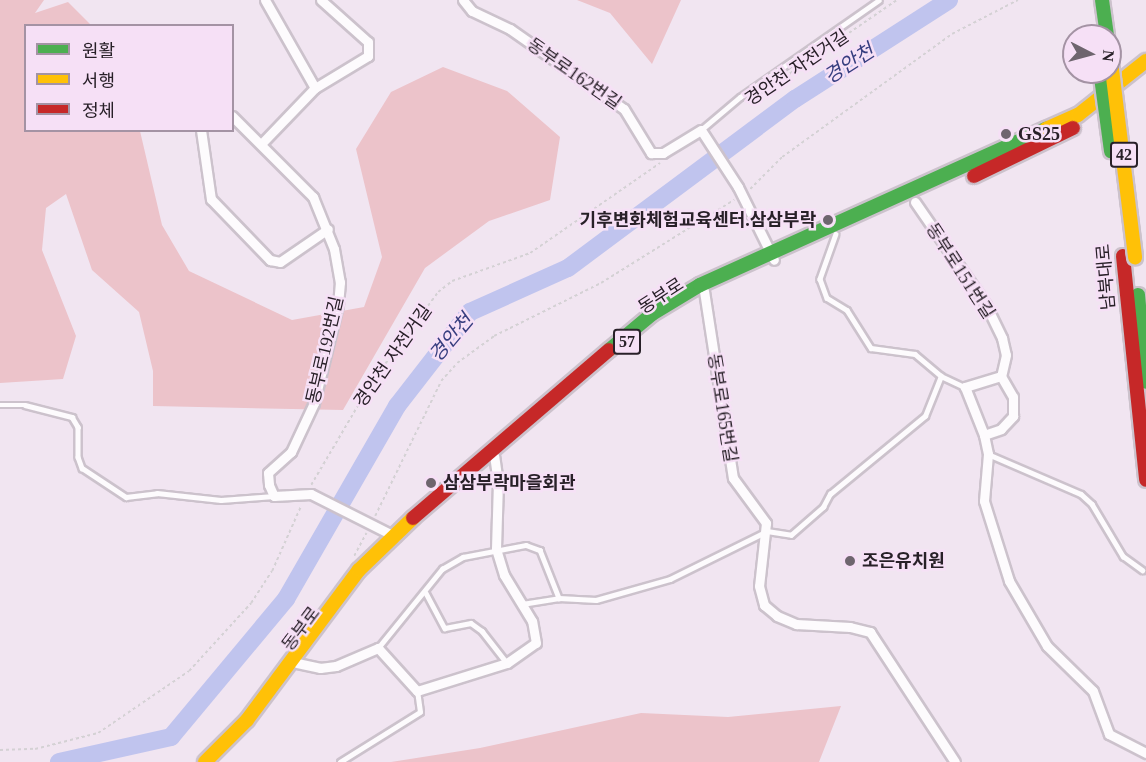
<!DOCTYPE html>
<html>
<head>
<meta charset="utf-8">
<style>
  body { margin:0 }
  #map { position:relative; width:1146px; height:762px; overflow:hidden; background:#f1e5f1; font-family:"Times New Roman","Noto Sans KR",serif }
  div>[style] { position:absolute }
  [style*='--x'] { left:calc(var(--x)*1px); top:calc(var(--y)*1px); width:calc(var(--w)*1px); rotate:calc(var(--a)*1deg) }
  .green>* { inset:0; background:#ecc3ca }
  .river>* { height:18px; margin:-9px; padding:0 9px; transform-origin:9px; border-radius:9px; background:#c0c4ee }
  .path>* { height:1.5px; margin-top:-0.75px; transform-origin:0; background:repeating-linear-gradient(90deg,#d4d1d4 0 3px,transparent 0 6px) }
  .roads { filter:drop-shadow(2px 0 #ccc2cc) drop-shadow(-2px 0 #ccc2cc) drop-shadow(0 2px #ccc2cc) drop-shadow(0 -2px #ccc2cc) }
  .lane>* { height:4.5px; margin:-2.25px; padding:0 2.25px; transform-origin:2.25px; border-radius:2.25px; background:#fdfbfd }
  .street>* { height:9px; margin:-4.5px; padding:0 4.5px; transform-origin:4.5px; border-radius:4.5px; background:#fdfbfd }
  .fast>* { height:14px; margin:-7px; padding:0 7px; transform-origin:7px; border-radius:7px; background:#4caf50 }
  .slow>* { height:14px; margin:-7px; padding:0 7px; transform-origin:7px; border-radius:7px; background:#ffc107 }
  .jam>* { height:14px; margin:-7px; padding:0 7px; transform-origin:7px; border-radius:7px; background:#c62828 }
  .bridges { filter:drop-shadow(2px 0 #ccc2cc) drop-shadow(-2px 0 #ccc2cc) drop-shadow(0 2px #ccc2cc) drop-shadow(0 -2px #ccc2cc) }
  .fast-bridge>* { height:14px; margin:-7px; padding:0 7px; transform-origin:7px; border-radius:7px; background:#4caf50 }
  .slow-bridge>* { height:14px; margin:-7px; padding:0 7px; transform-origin:7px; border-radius:7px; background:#ffc107 }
  .dots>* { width:16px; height:16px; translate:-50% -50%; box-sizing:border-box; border:3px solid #f6e0f6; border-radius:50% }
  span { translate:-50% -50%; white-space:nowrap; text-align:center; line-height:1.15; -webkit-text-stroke:5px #f6e0f6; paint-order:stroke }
  .shield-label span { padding:2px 4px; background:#f6e0f6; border:2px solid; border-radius:4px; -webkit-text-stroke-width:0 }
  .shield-label { font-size:16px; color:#282028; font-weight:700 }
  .street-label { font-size:18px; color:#282028 }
  .poi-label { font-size:18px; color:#282028; font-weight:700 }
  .left { translate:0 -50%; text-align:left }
  .right { translate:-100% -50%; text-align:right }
  .water-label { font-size:20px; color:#373e7f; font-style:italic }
  .legend { position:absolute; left:24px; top:24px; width:210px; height:108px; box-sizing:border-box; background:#f6e0f6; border:2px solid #a493a4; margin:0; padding:8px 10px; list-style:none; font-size:18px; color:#282028 }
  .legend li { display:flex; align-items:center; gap:12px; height:30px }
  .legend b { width:30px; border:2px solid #a493a4 }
  .north { position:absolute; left:1062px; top:24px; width:60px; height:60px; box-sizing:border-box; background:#f6e0f6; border:2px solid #a493a4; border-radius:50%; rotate:96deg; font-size:16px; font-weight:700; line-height:24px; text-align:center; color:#282028 }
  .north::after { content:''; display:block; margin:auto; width:21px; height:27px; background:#6e656e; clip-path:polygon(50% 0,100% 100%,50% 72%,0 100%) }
</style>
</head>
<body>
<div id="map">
  <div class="green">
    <i style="clip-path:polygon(0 0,44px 0,35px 13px,68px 2px,91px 25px,26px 26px,26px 130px,140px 131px,162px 225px,189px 271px,292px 320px,364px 307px,382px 257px,356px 149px,391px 92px,443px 67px,507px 91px,560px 137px,550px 200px,489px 221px,425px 268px,343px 410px,153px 406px,153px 371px,139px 312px,92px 270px,66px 194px,46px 208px,42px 250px,76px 336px,63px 379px,0 383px)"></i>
    <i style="clip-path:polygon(577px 0,681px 0,652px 64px,610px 13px)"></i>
    <i style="clip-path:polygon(841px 706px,819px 762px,391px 762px,480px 748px,641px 713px,728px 717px)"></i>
  </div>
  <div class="river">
    <i style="--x:59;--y:762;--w:115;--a:-12.6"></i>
    <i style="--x:171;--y:737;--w:180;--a:-50.2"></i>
    <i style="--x:286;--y:599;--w:223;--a:-60.1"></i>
    <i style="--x:397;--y:406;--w:119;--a:-52.2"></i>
    <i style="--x:470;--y:312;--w:107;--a:-24.2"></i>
    <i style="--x:568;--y:268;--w:283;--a:-36.7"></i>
    <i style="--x:795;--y:99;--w:183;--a:-32.7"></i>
  </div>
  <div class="path">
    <i style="--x:760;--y:94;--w:166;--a:-34.5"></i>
    <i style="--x:750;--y:189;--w:45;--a:-45"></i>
    <i style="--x:782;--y:157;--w:210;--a:-35.9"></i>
    <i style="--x:952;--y:34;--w:74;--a:-27.3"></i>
    <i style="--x:311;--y:485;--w:118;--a:-59.5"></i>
    <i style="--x:371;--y:383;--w:113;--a:-53.6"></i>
    <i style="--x:438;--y:292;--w:18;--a:-38"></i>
    <i style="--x:452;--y:281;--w:83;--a:-19.7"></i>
    <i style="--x:530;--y:253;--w:158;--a:-34.7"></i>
    <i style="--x:375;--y:516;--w:150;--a:-63.9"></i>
    <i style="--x:441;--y:381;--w:24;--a:-48"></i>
    <i style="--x:457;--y:363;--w:46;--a:-36.1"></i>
    <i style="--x:494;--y:336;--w:119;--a:-26.4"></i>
    <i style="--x:601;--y:283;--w:157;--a:-32"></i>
    <i style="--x:354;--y:556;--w:26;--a:-62"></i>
    <i style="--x:0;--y:750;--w:35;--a:-2"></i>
    <i style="--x:35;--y:749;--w:65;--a:-14.3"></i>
    <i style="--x:98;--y:733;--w:110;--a:-34.3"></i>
    <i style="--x:189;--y:671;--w:92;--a:-47.6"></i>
    <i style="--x:251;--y:603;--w:38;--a:-57"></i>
    <i style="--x:272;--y:571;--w:71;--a:-66"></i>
  </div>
  <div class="roads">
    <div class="lane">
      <i style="--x:701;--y:130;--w:51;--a:-40.2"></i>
      <i style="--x:740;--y:97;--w:169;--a:-34.9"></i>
      <i style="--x:836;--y:234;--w:48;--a:109.6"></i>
      <i style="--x:820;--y:279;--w:20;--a:70"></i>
      <i style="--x:827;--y:298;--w:23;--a:31"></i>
      <i style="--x:847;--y:310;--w:45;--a:57.7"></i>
      <i style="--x:871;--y:348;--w:44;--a:7.8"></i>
      <i style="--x:915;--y:354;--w:34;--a:40"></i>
      <i style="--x:941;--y:376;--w:26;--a:25"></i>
      <i style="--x:0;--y:405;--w:25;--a:0"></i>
      <i style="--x:25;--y:405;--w:49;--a:14.3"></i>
      <i style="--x:72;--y:417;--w:12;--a:59"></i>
      <i style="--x:78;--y:427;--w:30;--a:90"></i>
      <i style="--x:78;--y:457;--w:12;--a:70"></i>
      <i style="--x:82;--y:468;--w:53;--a:33.4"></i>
      <i style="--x:126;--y:497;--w:31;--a:-7"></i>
      <i style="--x:157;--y:493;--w:64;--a:6.2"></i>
      <i style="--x:221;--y:500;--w:53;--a:-4.3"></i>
      <i style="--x:988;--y:454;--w:101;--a:23.3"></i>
      <i style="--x:1081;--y:494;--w:15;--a:42"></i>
      <i style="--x:1092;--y:504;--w:61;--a:59.2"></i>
      <i style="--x:1123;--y:556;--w:24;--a:36"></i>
      <i style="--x:426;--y:593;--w:40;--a:62"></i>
      <i style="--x:445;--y:628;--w:26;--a:-11"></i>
      <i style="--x:471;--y:623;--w:14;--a:36"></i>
      <i style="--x:482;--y:631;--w:41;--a:52"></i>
      <i style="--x:522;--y:604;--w:37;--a:-9"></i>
      <i style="--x:559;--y:598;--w:37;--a:3"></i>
      <i style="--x:596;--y:600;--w:77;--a:-15.8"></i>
      <i style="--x:670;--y:579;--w:108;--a:-26.3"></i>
      <i style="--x:767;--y:531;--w:24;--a:9"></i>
      <i style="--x:791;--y:535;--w:43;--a:-41.2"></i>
      <i style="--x:823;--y:507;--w:15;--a:-62"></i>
      <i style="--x:830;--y:494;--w:123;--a:-39.4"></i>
      <i style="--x:925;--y:416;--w:43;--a:-68.2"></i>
      <i style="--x:378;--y:648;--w:102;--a:-51"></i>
      <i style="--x:442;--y:569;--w:24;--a:-30"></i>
      <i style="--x:463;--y:557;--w:64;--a:-10.8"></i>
      <i style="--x:526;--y:545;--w:15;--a:20"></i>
      <i style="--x:540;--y:550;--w:52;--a:68.4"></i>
      <i style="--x:340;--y:762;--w:94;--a:-32"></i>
      <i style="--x:420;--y:712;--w:21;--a:-98"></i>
    </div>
    <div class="street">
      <i style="--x:265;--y:0;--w:101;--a:60.4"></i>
      <i style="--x:463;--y:0;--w:14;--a:51"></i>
      <i style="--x:472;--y:11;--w:42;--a:25.3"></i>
      <i style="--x:510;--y:29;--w:139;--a:35.1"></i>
      <i style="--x:624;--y:109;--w:52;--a:58.5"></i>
      <i style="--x:651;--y:153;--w:12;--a:0"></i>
      <i style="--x:663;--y:153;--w:44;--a:-31.2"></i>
      <i style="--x:701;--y:130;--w:68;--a:57"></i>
      <i style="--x:738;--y:187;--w:81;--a:63.7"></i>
      <i style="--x:232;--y:116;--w:115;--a:45"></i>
      <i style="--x:313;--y:197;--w:56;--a:68"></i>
      <i style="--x:334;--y:249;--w:34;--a:80"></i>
      <i style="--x:340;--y:282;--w:23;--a:95"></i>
      <i style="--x:338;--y:305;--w:101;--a:103.8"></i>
      <i style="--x:314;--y:403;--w:54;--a:115.1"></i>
      <i style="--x:291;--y:452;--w:31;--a:138"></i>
      <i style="--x:268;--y:473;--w:12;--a:85"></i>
      <i style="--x:269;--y:485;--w:12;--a:66"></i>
      <i style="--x:274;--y:496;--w:37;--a:-3"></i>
      <i style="--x:311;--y:494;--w:95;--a:26.8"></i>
      <i style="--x:201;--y:130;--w:70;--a:81.8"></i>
      <i style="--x:211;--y:199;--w:85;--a:46"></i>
      <i style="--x:270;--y:260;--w:10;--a:11"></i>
      <i style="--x:280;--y:262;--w:58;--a:-34.5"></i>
      <i style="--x:262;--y:143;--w:76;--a:-46.1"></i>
      <i style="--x:315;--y:88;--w:62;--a:-31.1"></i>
      <i style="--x:368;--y:56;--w:14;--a:-90"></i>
      <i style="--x:368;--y:42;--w:63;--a:-138.2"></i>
      <i style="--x:915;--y:202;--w:125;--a:55.4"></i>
      <i style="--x:986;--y:305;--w:37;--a:64"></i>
      <i style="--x:1002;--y:338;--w:17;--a:77"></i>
      <i style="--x:1006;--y:355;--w:22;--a:103"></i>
      <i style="--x:1001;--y:376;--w:38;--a:163"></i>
      <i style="--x:965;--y:387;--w:52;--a:68.4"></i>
      <i style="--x:984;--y:435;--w:19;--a:78"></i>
      <i style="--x:988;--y:454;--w:47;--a:94.9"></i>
      <i style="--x:984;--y:501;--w:84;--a:72.6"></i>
      <i style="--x:1009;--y:581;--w:75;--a:59.7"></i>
      <i style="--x:1047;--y:646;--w:64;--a:44.4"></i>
      <i style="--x:1093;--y:691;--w:46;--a:69.6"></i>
      <i style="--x:1109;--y:734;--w:42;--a:27.2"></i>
      <i style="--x:704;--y:291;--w:189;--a:81.2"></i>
      <i style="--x:733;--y:478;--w:56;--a:53.7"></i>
      <i style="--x:766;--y:523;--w:63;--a:96.3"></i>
      <i style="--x:759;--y:586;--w:20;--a:75"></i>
      <i style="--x:764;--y:605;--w:17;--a:40"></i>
      <i style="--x:777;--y:616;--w:21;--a:23"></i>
      <i style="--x:796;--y:624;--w:54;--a:3.2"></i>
      <i style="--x:850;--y:627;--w:21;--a:14"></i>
      <i style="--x:870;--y:632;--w:155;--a:56.8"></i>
      <i style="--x:984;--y:435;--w:18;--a:-19"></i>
      <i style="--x:1001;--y:429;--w:18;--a:-47"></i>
      <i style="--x:1013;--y:416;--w:19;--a:-90"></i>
      <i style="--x:1013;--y:397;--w:24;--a:-120"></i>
      <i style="--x:297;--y:663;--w:24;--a:12"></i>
      <i style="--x:320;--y:668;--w:16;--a:-7"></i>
      <i style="--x:336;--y:666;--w:46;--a:-23.2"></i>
      <i style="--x:378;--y:648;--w:58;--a:47.8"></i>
      <i style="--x:417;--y:691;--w:94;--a:-17.3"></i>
      <i style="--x:507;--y:663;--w:35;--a:-35"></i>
      <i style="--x:536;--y:643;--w:22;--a:-100"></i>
      <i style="--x:532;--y:621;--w:54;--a:-121.3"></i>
      <i style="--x:504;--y:575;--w:27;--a:-107"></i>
      <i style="--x:496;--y:549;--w:66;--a:-88.3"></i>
      <i style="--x:498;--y:483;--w:27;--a:-98"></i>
    </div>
    <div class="fast">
      <i style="--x:1102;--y:0;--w:36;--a:82"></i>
      <i style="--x:1138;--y:295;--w:87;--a:84.7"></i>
      <i style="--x:609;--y:350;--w:56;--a:-39.9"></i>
      <i style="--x:652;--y:314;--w:56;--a:-31.1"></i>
      <i style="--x:700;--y:285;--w:380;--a:-24.3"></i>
    </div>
    <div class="slow">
      <i style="--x:1046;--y:129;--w:35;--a:-24"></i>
      <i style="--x:1078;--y:115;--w:87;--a:-38.5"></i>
      <i style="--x:205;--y:762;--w:59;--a:-45"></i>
      <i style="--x:247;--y:720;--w:187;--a:-53.3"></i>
      <i style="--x:359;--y:570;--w:75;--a:-43.9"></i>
    </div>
    <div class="jam">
      <i style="--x:974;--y:176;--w:110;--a:-25.9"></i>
      <i style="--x:1123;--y:256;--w:225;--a:84.1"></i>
      <i style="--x:413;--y:518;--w:258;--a:-40.6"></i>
    </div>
  </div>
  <div class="bridges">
    <div class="fast-bridge">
      <i style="--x:1101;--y:77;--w:75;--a:82.3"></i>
    </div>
    <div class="slow-bridge">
      <i style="--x:1110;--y:53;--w:206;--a:83"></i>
    </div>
  </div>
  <div class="dots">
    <i style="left:1006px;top:134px;background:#6e656e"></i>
    <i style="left:828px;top:220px;background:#6e656e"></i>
    <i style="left:431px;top:483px;background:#6e656e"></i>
    <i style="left:850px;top:561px;background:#6e656e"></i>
  </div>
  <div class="shield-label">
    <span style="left:1124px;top:155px">42</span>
    <span style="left:627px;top:342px">57</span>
  </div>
  <div class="street-label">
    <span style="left:797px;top:68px;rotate:-34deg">경안천 자전거길</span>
    <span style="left:574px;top:74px;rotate:35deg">동부로162번길</span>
    <span style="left:960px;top:271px;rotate:57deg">동부로151번길</span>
    <span style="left:1106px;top:277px;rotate:-95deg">남북대로</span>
    <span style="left:661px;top:296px;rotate:-33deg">동부로</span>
    <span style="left:325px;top:350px;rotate:-77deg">동부로192번길</span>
    <span style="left:393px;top:356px;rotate:-55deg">경안천 자전거길</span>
    <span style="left:722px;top:408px;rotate:81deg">동부로165번길</span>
    <span style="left:301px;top:629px;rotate:-53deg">동부로</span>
  </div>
  <div class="poi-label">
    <span class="left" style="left:1018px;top:134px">GS25</span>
    <span class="right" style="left:816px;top:220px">기후변화체험교육센터.삼삼부락</span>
    <span class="left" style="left:443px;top:483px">삼삼부락마을회관</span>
    <span class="left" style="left:862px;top:561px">조은유치원</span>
  </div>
  <div class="water-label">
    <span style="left:849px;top:64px;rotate:-33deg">경안천</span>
    <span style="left:451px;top:338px;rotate:-50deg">경안천</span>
  </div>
  <ul class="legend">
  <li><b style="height:8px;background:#4caf50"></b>원활</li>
  <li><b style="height:8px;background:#ffc107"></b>서행</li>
  <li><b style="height:8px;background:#c62828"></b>정체</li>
  </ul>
  <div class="north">N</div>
</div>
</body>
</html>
